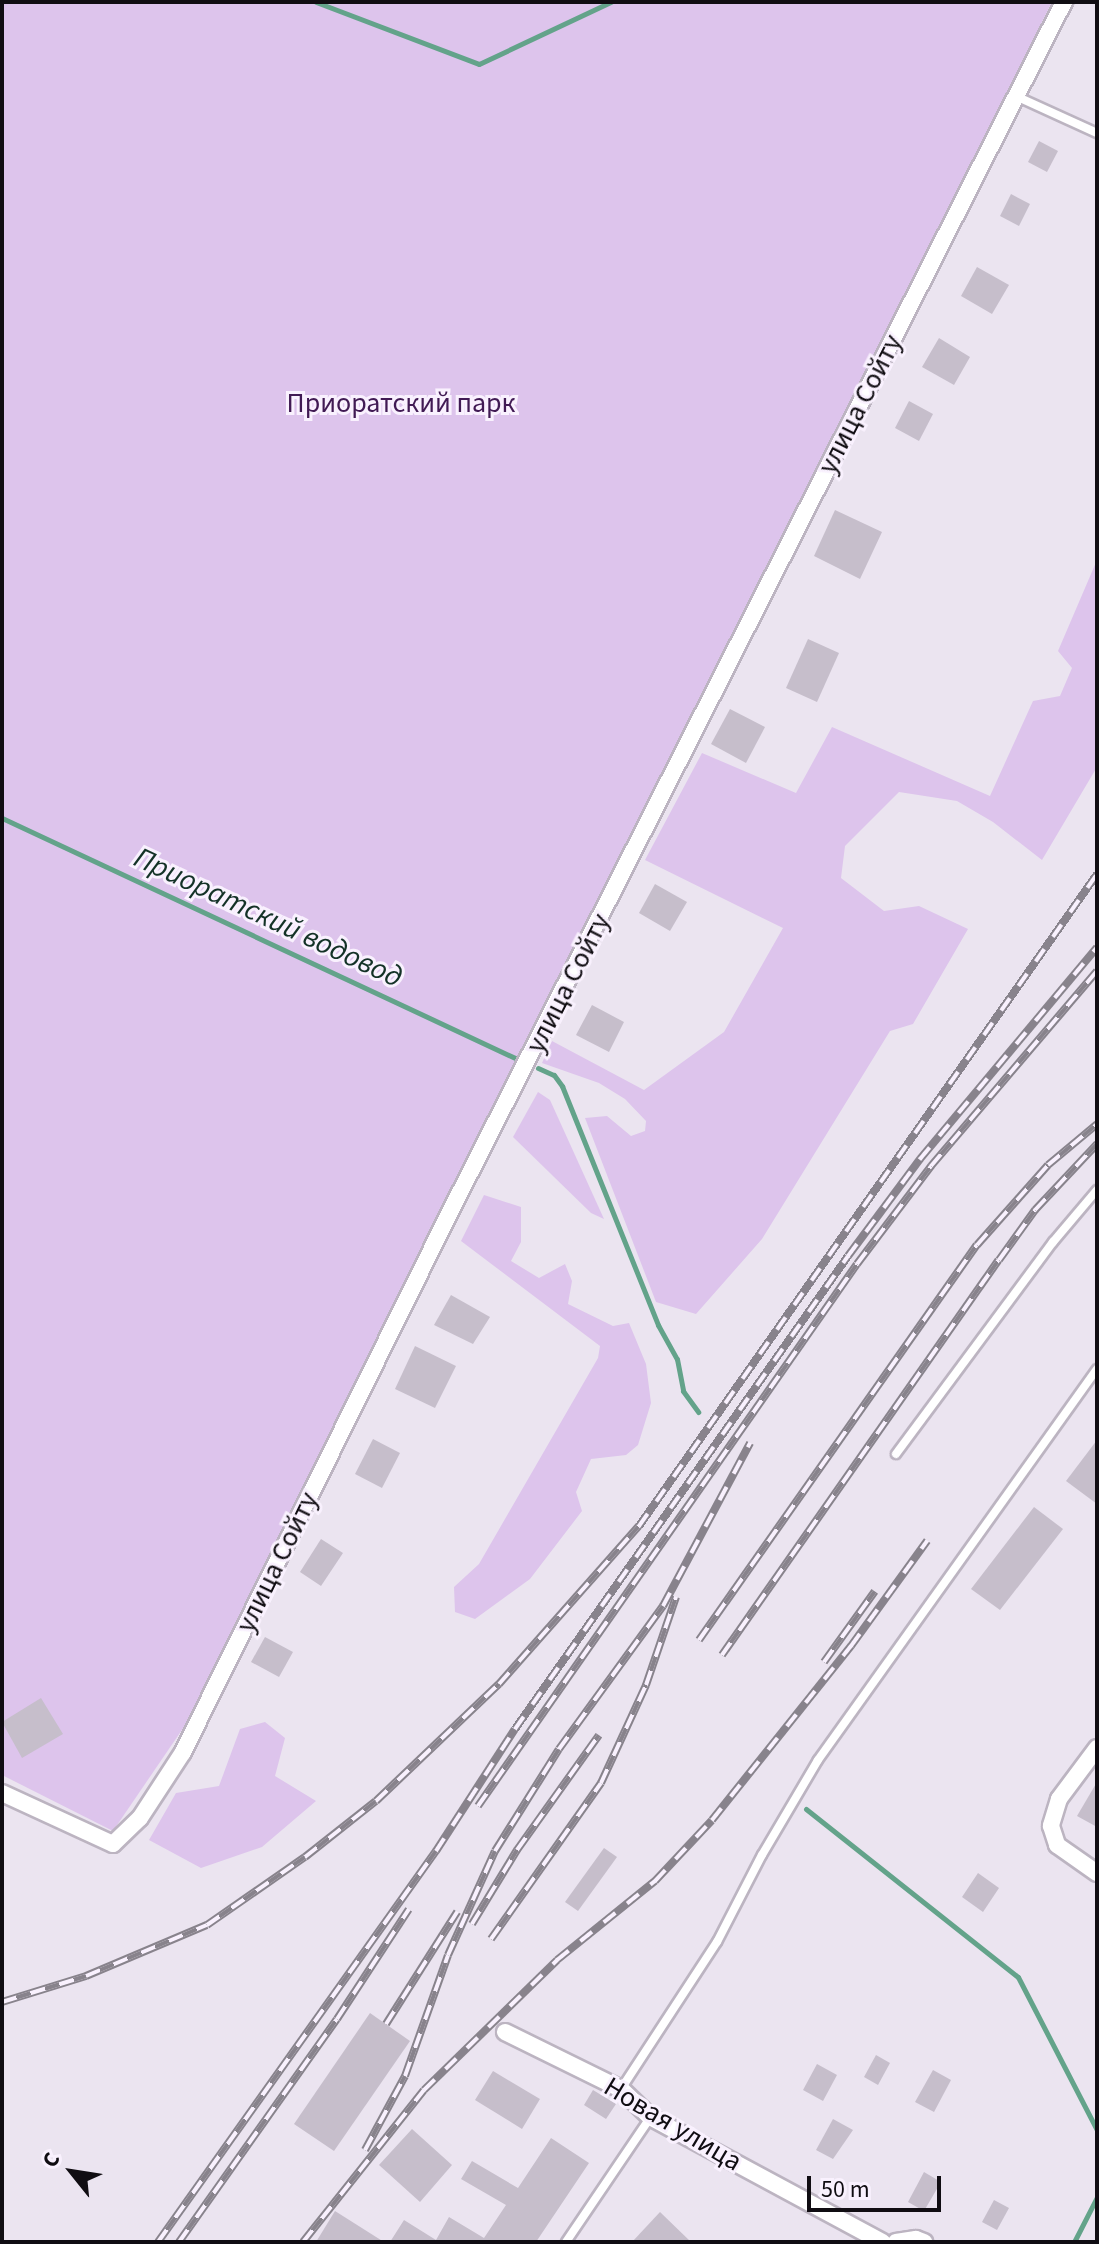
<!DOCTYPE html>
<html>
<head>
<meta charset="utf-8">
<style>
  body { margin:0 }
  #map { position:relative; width:1099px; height:2244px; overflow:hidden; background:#ebe4f0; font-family:"Source Sans 3",sans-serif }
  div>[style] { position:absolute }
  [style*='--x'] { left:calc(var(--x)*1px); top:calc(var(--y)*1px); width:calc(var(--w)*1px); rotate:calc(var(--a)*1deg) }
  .green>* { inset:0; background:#ddc4ec }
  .stream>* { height:5px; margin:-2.5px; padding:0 2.5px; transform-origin:2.5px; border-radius:2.5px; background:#63a38a }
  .building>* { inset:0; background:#c6becb }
  .roads { filter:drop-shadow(2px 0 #bcb4c1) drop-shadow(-2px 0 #bcb4c1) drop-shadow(0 2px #bcb4c1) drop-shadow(0 -2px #bcb4c1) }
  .service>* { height:8px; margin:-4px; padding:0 4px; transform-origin:4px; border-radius:4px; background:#fff }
  .minor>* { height:16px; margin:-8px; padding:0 8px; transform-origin:8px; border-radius:8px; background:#fff }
  .rail>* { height:8px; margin-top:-4px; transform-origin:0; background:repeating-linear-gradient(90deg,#f9f1fe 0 15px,#88838c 0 30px); box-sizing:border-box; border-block:2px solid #88838c }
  span { translate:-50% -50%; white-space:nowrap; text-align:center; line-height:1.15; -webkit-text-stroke:6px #f9f1fe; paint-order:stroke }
  .park-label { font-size:28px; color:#411a54 }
  .street-label { font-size:28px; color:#100d12 }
  .water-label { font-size:30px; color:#143227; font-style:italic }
  .frame { position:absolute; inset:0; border:4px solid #100d12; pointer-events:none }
  .north { position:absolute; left:32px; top:2132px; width:80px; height:80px; -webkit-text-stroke:6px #f9f1fe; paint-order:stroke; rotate:300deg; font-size:22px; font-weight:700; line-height:32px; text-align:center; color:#100d12 }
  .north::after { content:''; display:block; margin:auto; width:28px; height:36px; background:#100d12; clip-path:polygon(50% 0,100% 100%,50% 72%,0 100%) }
  .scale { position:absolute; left:807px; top:2176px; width:134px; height:36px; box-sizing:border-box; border:4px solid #100d12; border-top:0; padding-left:10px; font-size:24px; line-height:28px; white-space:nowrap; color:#100d12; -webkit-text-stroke:6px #f9f1fe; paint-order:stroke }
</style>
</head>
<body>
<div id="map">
  <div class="green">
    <i style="clip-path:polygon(2px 2px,1052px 2px,188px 1721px,113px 1831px,2px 1775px)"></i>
    <i style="clip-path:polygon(1097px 560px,1097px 767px,1042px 860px,993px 822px,957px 801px,899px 792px,845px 846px,841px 878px,884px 911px,919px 906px,968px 929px,913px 1024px,890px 1031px,762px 1239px,696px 1314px,656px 1302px,585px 1118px,607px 1116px,631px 1136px,645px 1131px,646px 1121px,625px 1099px,599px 1083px,542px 1063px,552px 1041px,644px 1090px,724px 1032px,783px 928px,645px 860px,702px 753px,796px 793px,832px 727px,990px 796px,1033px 701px,1060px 696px,1072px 668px,1058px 651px)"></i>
    <i style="clip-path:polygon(538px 1092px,550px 1100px,604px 1219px,591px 1213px,513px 1137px)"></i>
    <i style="clip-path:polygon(484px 1195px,521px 1207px,521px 1242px,511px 1261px,539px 1278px,565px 1264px,572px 1281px,568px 1304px,613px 1326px,629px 1323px,646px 1364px,651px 1403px,638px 1445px,626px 1455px,591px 1459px,576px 1492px,582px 1511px,530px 1579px,475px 1619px,455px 1612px,454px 1587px,479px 1564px,598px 1358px,600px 1346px,461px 1241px)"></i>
    <i style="clip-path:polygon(265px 1722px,285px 1738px,275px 1776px,316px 1801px,262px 1847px,201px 1868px,149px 1840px,176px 1793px,219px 1786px,240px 1729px)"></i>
  </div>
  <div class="stream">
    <i style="--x:316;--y:2;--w:174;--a:20.8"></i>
    <i style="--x:479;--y:64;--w:146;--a:-25.2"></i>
    <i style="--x:2;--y:818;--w:566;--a:25.07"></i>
    <i style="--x:538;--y:1068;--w:17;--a:24"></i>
    <i style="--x:554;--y:1075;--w:14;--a:54"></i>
    <i style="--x:562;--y:1086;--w:258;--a:68.1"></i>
    <i style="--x:658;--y:1325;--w:39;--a:61"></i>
    <i style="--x:677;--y:1359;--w:33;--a:79"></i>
    <i style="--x:683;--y:1391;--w:26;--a:54"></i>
    <i style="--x:806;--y:1809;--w:270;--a:38.4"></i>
    <i style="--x:1018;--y:1977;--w:172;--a:62.7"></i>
    <i style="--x:1074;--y:2242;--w:51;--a:-62.9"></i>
  </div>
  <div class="building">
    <i style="clip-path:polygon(1039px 141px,1058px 151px,1047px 172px,1028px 162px)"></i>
    <i style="clip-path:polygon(1011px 194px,1030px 204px,1019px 226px,1000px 216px)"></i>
    <i style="clip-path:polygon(977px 267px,1009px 285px,992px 314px,961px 296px)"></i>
    <i style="clip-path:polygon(939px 338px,970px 357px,954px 385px,922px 367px)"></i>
    <i style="clip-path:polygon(909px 401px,933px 414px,919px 441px,895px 428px)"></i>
    <i style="clip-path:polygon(835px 510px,882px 532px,860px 579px,814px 556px)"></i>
    <i style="clip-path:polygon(808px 639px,839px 653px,817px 702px,786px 688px)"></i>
    <i style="clip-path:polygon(730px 709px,765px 727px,746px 763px,711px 744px)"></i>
    <i style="clip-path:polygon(655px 884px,687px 902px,670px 931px,639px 913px)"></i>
    <i style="clip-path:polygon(592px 1005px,624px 1022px,609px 1052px,576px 1035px)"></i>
    <i style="clip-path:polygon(451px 1295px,490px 1317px,473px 1344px,434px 1325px)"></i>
    <i style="clip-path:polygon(415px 1346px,456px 1366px,435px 1408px,395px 1389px)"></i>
    <i style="clip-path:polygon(373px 1439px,400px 1453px,382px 1488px,355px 1474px)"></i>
    <i style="clip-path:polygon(1097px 1440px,1097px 1504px,1066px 1481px)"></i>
    <i style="clip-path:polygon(1034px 1507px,1063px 1529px,1000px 1610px,971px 1589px)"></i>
    <i style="clip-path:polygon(321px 1539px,343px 1553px,321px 1586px,300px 1572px)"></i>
    <i style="clip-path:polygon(265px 1637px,293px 1652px,279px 1677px,251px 1662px)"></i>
    <i style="clip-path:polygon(41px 1698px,63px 1734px,22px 1758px,2px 1722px)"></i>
    <i style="clip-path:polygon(1097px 1782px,1097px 1827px,1077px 1816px)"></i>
    <i style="clip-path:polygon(604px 1848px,617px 1857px,578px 1911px,565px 1902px)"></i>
    <i style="clip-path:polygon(978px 1873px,999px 1888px,983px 1912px,962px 1897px)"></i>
    <i style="clip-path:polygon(370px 2013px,410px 2041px,334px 2151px,294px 2124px)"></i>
    <i style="clip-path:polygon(876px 2055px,890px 2063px,878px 2085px,864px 2077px)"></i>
    <i style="clip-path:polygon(817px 2064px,837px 2075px,823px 2101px,803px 2090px)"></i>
    <i style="clip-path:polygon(933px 2070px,951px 2080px,934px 2112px,915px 2102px)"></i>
    <i style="clip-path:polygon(493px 2071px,540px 2099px,522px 2129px,475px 2100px)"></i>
    <i style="clip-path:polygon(593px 2090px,616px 2104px,606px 2119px,584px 2105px)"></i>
    <i style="clip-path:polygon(833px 2119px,853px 2130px,833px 2159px,816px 2150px)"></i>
    <i style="clip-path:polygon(412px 2129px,452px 2165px,420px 2202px,379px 2165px)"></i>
    <i style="clip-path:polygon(551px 2138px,589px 2163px,536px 2242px,390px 2242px,404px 2220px,436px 2240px,449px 2217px,484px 2238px,506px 2205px,461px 2179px,472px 2161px,518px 2188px)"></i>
    <i style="clip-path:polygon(924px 2172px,941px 2182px,924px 2211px,908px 2202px)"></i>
    <i style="clip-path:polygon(994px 2200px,1009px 2208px,997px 2230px,982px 2222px)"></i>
    <i style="clip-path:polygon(335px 2211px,384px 2242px,316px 2242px)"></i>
    <i style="clip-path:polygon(660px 2212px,691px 2242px,632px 2242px)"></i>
  </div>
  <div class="roads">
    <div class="service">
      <i style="--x:1018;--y:97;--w:87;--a:24.5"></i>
      <i style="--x:896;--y:1454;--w:264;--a:-53.5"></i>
      <i style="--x:1053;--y:1242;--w:68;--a:-49.8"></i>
      <i style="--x:621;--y:2089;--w:176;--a:-56.9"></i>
      <i style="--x:717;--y:1942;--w:98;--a:-62.7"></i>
      <i style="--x:762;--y:1855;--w:110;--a:-59.5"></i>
      <i style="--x:818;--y:1760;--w:480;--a:-54.5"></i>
      <i style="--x:566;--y:2242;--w:150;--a:-55.9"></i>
    </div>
    <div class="minor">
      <i style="--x:1097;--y:1748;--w:64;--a:126.7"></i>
      <i style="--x:1059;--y:1799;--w:28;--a:107"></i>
      <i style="--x:1051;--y:1826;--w:20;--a:72"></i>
      <i style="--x:1057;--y:1845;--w:49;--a:35"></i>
      <i style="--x:2;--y:1793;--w:122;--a:24.7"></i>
      <i style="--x:113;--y:1844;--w:37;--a:-44"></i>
      <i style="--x:140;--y:1818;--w:79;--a:-56.9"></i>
      <i style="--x:183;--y:1752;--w:596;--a:-63.69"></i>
      <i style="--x:447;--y:1218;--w:1364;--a:-63.1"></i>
      <i style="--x:505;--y:2032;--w:129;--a:26.2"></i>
      <i style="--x:621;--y:2089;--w:40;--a:44"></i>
      <i style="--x:650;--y:2117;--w:264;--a:28.3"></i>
      <i style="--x:896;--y:2242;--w:20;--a:-9"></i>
      <i style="--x:916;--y:2239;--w:9;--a:21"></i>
    </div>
  </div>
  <div class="rail">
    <i style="--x:699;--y:1640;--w:483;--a:-54.9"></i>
    <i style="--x:977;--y:1245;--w:107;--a:-48.4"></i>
    <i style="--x:1048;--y:1165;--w:64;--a:-39.9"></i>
    <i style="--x:722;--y:1655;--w:482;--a:-55"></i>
    <i style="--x:999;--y:1260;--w:62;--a:-54.2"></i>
    <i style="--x:1035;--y:1210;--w:91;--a:-46.8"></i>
    <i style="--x:824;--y:1662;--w:87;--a:-54.3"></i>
    <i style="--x:478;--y:1806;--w:661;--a:-55.04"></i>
    <i style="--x:857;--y:1264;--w:123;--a:-52.9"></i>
    <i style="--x:931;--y:1166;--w:256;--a:-49.6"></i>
    <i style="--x:472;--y:1924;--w:87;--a:-58.7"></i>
    <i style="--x:517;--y:1850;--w:141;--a:-54.5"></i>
    <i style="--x:491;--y:1939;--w:191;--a:-54.8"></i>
    <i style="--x:601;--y:1783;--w:108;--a:-65.3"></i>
    <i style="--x:646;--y:1685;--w:93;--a:-71.2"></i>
    <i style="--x:2;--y:2002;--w:88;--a:-17.2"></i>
    <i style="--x:86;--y:1976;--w:131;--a:-22.9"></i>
    <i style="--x:207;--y:1925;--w:119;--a:-34.8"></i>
    <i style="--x:305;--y:1857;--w:90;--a:-38.3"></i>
    <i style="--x:376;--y:1801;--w:170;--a:-43.6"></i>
    <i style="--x:499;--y:1684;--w:211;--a:-48.5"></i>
    <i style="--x:639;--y:1526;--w:797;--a:-54.91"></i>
    <i style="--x:386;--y:2024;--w:133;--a:-57.6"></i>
    <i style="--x:365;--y:2150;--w:84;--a:-61.6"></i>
    <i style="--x:405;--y:2076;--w:128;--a:-70.4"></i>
    <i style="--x:448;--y:1955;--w:114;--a:-65.7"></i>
    <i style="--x:495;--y:1851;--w:120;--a:-57.9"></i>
    <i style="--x:559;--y:1749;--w:177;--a:-54"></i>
    <i style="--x:663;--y:1606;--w:185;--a:-61.9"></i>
    <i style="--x:158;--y:2242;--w:480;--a:-54.6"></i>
    <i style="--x:436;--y:1851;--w:145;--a:-57.1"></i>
    <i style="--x:515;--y:1729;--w:578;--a:-54.85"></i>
    <i style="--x:848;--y:1256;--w:121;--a:-53.4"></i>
    <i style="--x:920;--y:1159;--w:276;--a:-50.1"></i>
    <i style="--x:179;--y:2242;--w:273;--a:-54.7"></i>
    <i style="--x:337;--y:2019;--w:131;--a:-56.8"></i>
    <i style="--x:303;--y:2242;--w:194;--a:-51.5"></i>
    <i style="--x:424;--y:2090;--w:186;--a:-44.3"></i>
    <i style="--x:557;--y:1960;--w:126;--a:-38.9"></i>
    <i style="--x:655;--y:1881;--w:83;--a:-46.9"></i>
    <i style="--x:712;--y:1820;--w:223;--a:-51.4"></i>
    <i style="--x:851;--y:1646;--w:130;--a:-54.1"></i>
  </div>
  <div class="park-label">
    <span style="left:401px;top:403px">Приоратский парк</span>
  </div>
  <div class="street-label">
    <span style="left:860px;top:404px;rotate:-63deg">улица Сойту</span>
    <span style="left:568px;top:983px;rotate:-63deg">улица Сойту</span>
    <span style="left:277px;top:1562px;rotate:-64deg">улица Сойту</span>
    <span style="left:673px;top:2124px;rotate:31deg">Новая улица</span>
  </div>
  <div class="water-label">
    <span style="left:268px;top:918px;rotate:25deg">Приоратский водовод</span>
  </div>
  <div class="frame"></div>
  <div class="north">С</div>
  <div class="scale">50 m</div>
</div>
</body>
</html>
